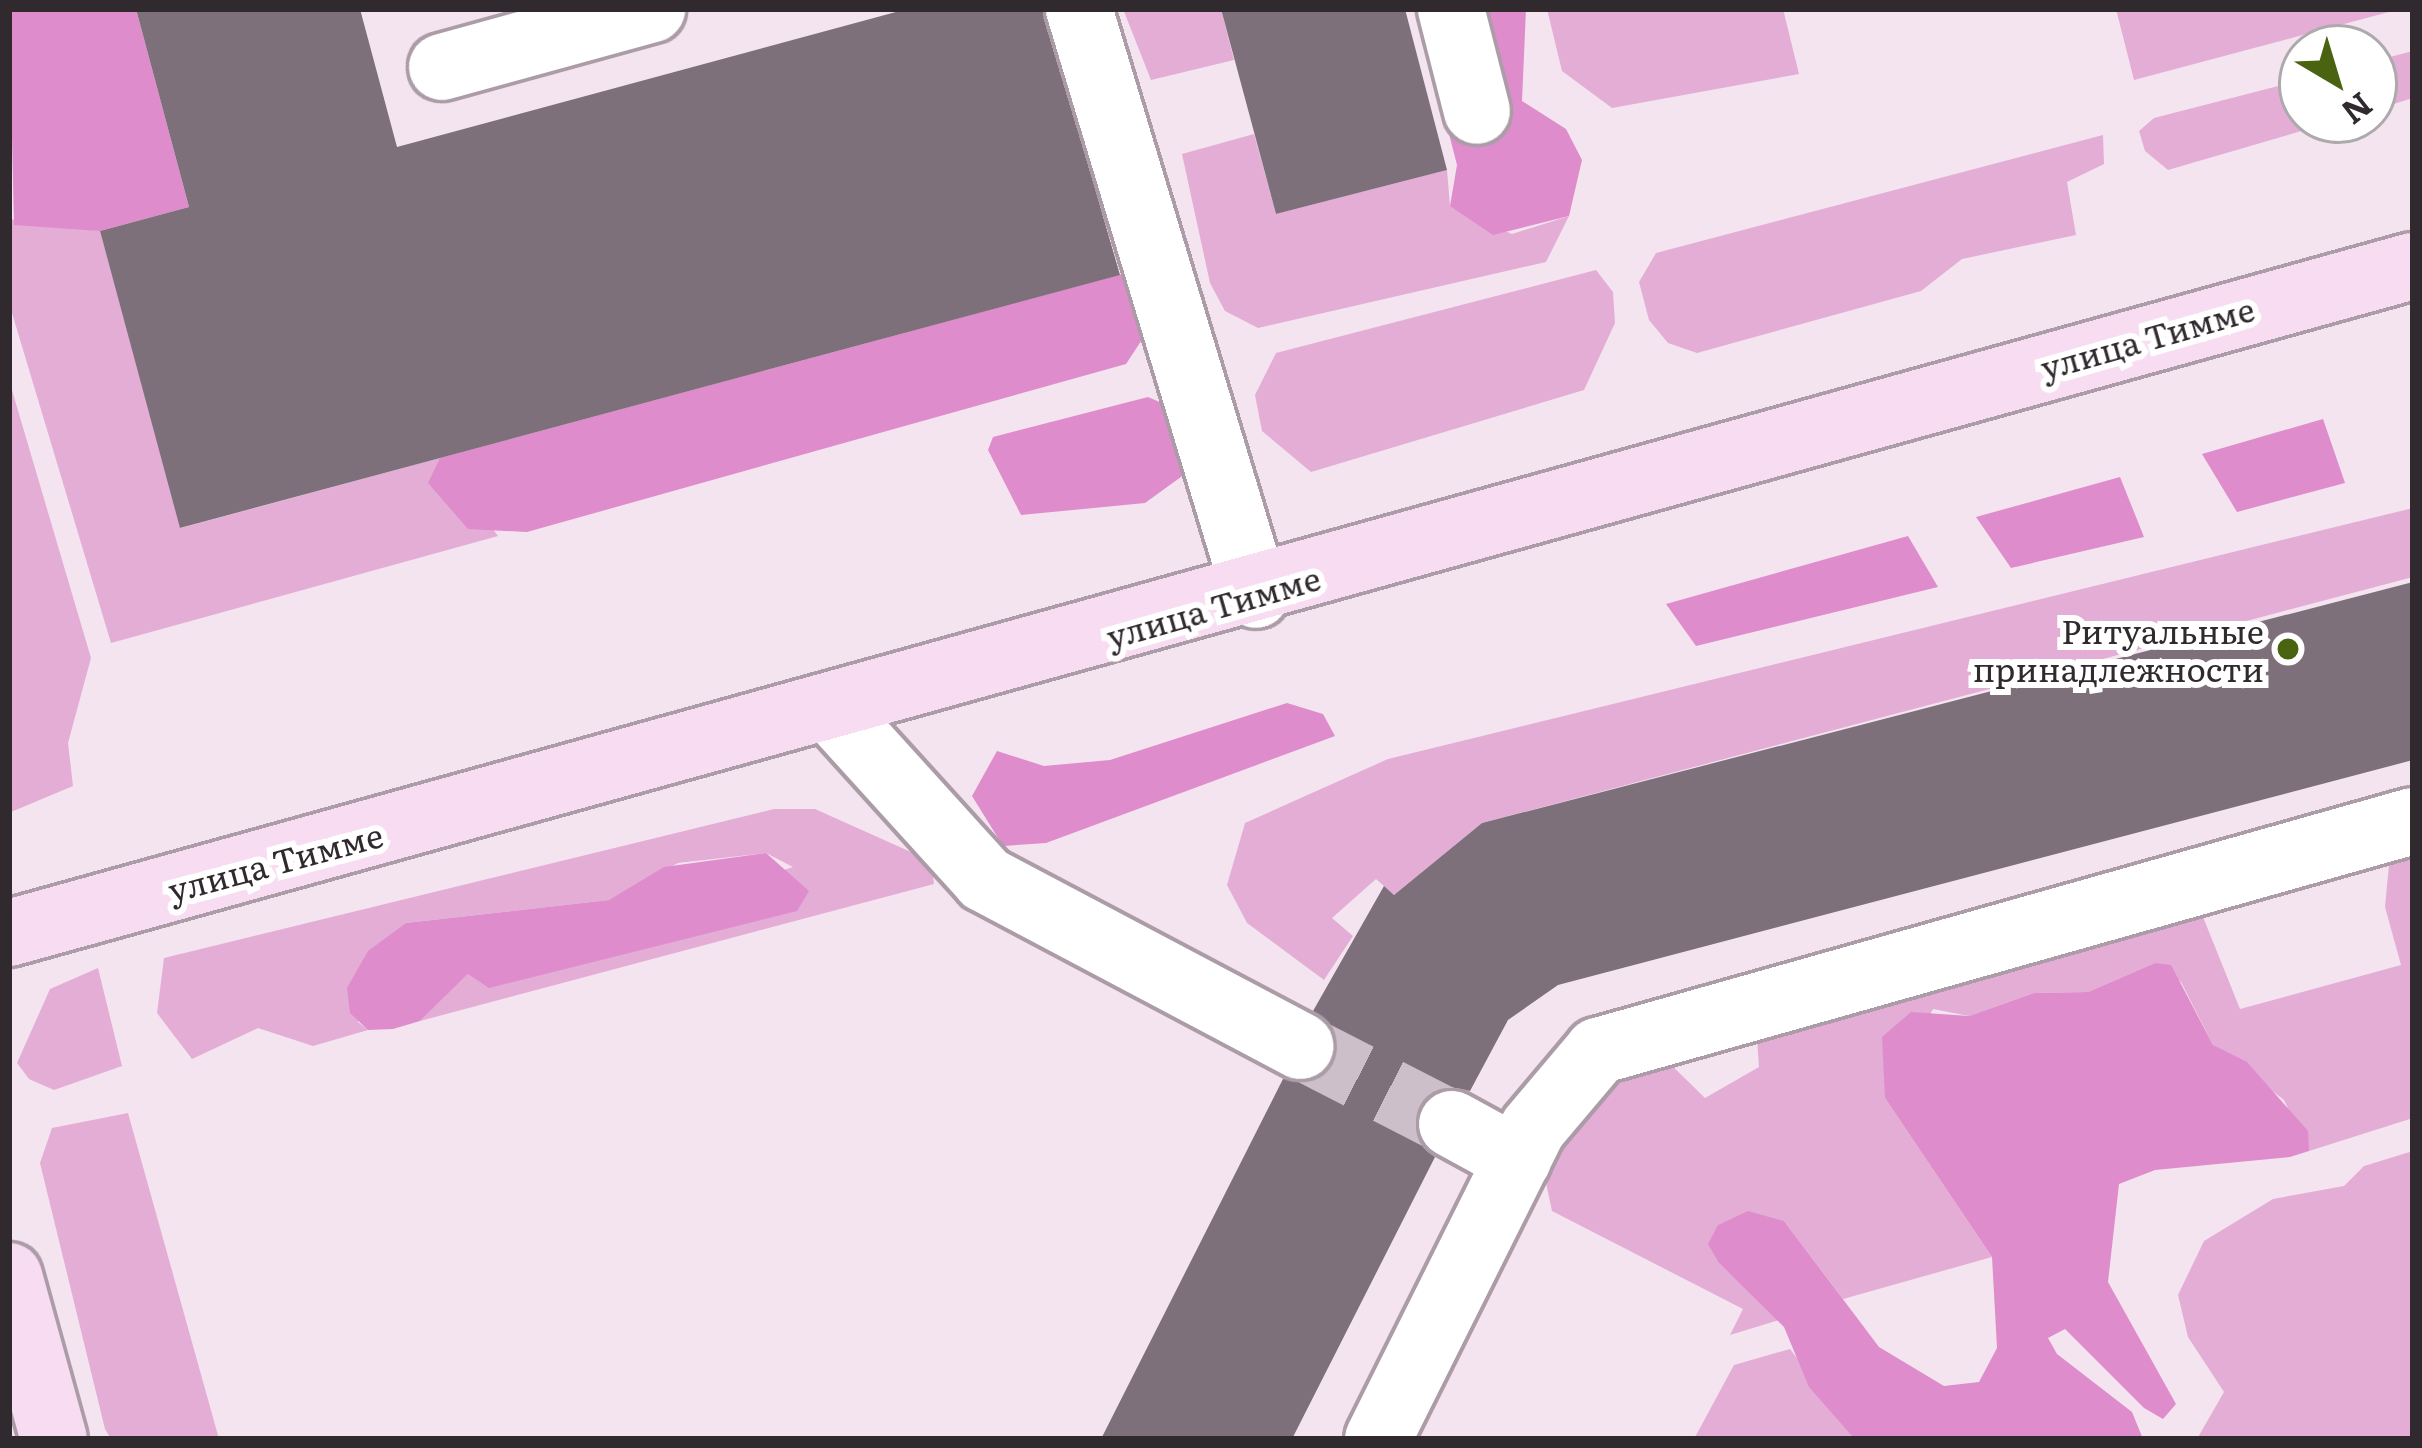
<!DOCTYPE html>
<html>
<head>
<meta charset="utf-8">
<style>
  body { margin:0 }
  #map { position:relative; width:2422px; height:1448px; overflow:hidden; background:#f4e4ef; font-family:Literata,serif }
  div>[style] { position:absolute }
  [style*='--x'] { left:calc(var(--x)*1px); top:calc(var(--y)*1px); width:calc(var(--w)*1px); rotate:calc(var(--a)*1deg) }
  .green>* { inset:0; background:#e4add6 }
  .forest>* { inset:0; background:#de8ccc }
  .building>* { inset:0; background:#7e707a }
  .minor-tunnel>* { height:66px; margin-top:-33px; transform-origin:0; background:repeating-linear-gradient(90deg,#cdbfc9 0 66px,transparent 0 99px) }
  .roads { filter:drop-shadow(3px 0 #ab9ca7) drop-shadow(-3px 0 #ab9ca7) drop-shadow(0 3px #ab9ca7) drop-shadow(0 -3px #ab9ca7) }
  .minor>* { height:66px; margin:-33px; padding:0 33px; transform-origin:33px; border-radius:33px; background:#fff }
  .major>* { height:66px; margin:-33px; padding:0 33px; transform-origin:33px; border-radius:33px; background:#f8dcf1 }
  .dots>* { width:33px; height:33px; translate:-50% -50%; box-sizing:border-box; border:6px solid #fff; border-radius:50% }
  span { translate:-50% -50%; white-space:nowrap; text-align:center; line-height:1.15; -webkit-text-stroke:12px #fff; paint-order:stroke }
  .street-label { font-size:33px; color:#302a2f }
  .poi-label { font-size:33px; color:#302a2f }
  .right { translate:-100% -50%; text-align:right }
  .frame { position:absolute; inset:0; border:12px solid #302a2f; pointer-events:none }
  .north { position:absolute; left:2278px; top:24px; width:120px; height:120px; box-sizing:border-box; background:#fff; border:3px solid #acaaac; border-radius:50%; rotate:142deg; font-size:33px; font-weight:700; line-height:48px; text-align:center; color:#302a2f }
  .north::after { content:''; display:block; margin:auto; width:42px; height:54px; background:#4a6311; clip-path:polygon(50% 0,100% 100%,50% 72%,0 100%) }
</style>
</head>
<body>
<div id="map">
  <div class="green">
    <i style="clip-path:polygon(1123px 9px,1221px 9px,1234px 60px,1151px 80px)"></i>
    <i style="clip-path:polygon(1547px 9px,1783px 9px,1799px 74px,1612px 108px,1562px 71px)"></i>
    <i style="clip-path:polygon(2116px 9px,2400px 9px,2134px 80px)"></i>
    <i style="clip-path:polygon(2413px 51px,2413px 98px,2374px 110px,2374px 61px)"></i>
    <i style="clip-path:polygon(2302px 80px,2302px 120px,2339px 120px,2168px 170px,2145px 151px,2139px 131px,2154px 118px)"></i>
    <i style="clip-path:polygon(1254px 134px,1276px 214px,1447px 170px,1450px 206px,1512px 234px,1569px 216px,1546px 262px,1258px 328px,1225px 311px,1210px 283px,1182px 154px)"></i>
    <i style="clip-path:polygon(2103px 135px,2104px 164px,2067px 182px,2076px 235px,1962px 259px,1921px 291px,1697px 353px,1668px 343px,1649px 320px,1639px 282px,1656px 253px)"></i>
    <i style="clip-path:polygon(9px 219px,100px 231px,181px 528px,440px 458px,498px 536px,111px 643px,9px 303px)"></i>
    <i style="clip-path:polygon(1596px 270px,1613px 292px,1615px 323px,1584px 390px,1311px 472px,1262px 431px,1255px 395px,1276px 353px)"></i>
    <i style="clip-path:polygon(9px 380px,91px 658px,68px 743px,73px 786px,11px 812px)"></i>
    <i style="clip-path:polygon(2413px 508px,2413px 577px,1482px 823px,1394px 895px,1376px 879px,1332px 918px,1353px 936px,1324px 980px,1247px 923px,1227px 885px,1245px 823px,1388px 759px)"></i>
    <i style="clip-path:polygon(774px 809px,815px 809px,931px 861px,934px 884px,420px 1021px,468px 974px,793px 867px,766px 853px,678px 863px,609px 900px,406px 923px,361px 963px,358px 1022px,368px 1030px,313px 1046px,258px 1028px,192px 1059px,157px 1013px,164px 958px)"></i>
    <i style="clip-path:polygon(2413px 837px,2413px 1118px,2309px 1151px,2284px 1100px,2213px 1045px,2181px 982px,2155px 963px,2088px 992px,2034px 993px,1969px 1016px,1933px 1009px,1885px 1098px,1992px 1257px,1843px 1299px,1784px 1221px,1719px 1263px,1779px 1320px,1730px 1335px,1743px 1309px,1552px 1211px,1540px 1155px,1575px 1100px,1661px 1055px,1705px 1098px,1759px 1067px,1756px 1024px,2195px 897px,2240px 1009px,2401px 965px,2385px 907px,2391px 843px)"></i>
    <i style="clip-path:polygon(98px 968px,122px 1066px,54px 1090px,29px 1079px,17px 1063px,50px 989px)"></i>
    <i style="clip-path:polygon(128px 1113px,219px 1439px,111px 1439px,105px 1429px,40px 1163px,52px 1128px)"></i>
    <i style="clip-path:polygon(2413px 1151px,2413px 1439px,2197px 1439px,2224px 1392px,2188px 1337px,2178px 1295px,2204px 1241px,2273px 1199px,2344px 1186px,2364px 1166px)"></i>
    <i style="clip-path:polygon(1790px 1349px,1858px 1439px,1694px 1439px,1734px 1365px)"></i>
  </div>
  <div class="forest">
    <i style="clip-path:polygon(9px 9px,136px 9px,189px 207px,100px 231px,14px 225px)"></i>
    <i style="clip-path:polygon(1417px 9px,1526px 9px,1522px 101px,1566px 129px,1582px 160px,1569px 216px,1493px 235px,1450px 206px,1457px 165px)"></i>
    <i style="clip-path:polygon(1126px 273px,1149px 329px,1126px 364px,527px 532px,468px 529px,428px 483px,440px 458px)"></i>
    <i style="clip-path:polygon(1148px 397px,1180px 411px,1185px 474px,1145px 503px,1021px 515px,988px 450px,993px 437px)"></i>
    <i style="clip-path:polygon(2323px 419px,2345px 483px,2237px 512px,2202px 454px)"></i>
    <i style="clip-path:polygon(2120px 477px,2144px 537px,2011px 568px,1976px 517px)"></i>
    <i style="clip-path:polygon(1908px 536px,1938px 587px,1696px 646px,1666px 604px)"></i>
    <i style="clip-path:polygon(1287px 703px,1323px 714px,1335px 736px,1046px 843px,1003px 846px,972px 796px,997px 751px,1044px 766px,1110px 760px)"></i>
    <i style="clip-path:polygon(766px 853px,809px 891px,797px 911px,489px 988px,468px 974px,420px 1021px,393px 1029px,368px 1030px,350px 1013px,347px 988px,368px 951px,406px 923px,609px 900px,664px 867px)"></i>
    <i style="clip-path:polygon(2155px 963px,2171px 965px,2213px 1045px,2247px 1062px,2308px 1131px,2309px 1151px,2290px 1157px,2155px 1170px,2119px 1184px,2108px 1282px,2176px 1404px,2163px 1419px,2144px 1408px,2065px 1329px,2048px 1338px,2057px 1354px,2132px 1412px,2143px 1439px,1852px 1436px,1809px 1387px,1784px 1327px,1719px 1263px,1708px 1244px,1718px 1225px,1748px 1211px,1784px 1221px,1879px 1347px,1944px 1386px,1979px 1382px,1997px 1348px,1992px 1257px,1885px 1098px,1882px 1037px,1911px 1012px,1969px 1016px,2034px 993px,2088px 992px)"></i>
  </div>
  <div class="building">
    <i style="clip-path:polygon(136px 9px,360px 9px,397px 147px,907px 9px,1043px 9px,1120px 275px,180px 528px,100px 231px,189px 207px)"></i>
    <i style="clip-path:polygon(1221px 9px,1405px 9px,1447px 170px,1276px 214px)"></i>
    <i style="clip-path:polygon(2413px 582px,2413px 760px,1558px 985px,1508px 1020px,1470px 1091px,1450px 1087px,1420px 1105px,1415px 1126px,1435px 1157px,1292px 1439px,1101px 1439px,1283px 1079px,1319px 1078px,1334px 1062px,1332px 1027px,1313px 1011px,1384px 886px,1394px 895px,1482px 823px)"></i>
  </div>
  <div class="minor-tunnel">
    <i style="--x:1300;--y:1046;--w:171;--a:27.2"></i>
  </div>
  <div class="roads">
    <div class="minor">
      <i style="--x:1079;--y:9;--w:612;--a:73.19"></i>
      <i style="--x:1451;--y:9;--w:105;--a:75.7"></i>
      <i style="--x:442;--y:67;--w:218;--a:-15.4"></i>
      <i style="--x:832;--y:710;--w:228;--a:47.8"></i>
      <i style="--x:985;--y:879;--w:357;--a:27.9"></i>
      <i style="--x:1452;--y:1124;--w:75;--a:28.6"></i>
      <i style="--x:1378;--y:1439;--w:347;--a:-63.5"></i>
      <i style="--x:1533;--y:1128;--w:101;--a:-49.8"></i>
      <i style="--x:1598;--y:1051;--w:847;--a:-15.76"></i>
    </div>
    <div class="major">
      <i style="--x:9;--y:933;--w:2495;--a:-15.51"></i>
      <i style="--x:9;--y:1276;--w:169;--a:74.6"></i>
    </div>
  </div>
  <div class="dots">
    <i style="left:2288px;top:649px;background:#4a6311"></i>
  </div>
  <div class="street-label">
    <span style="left:2147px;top:337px;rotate:-16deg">улица Тимме</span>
    <span style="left:1213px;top:606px;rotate:-16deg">улица Тимме</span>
    <span style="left:275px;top:861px;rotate:-15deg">улица Тимме</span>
  </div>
  <div class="poi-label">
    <span class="right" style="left:2264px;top:649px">Ритуальные<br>принадлежности</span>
  </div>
  <div class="frame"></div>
  <div class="north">N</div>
</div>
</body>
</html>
